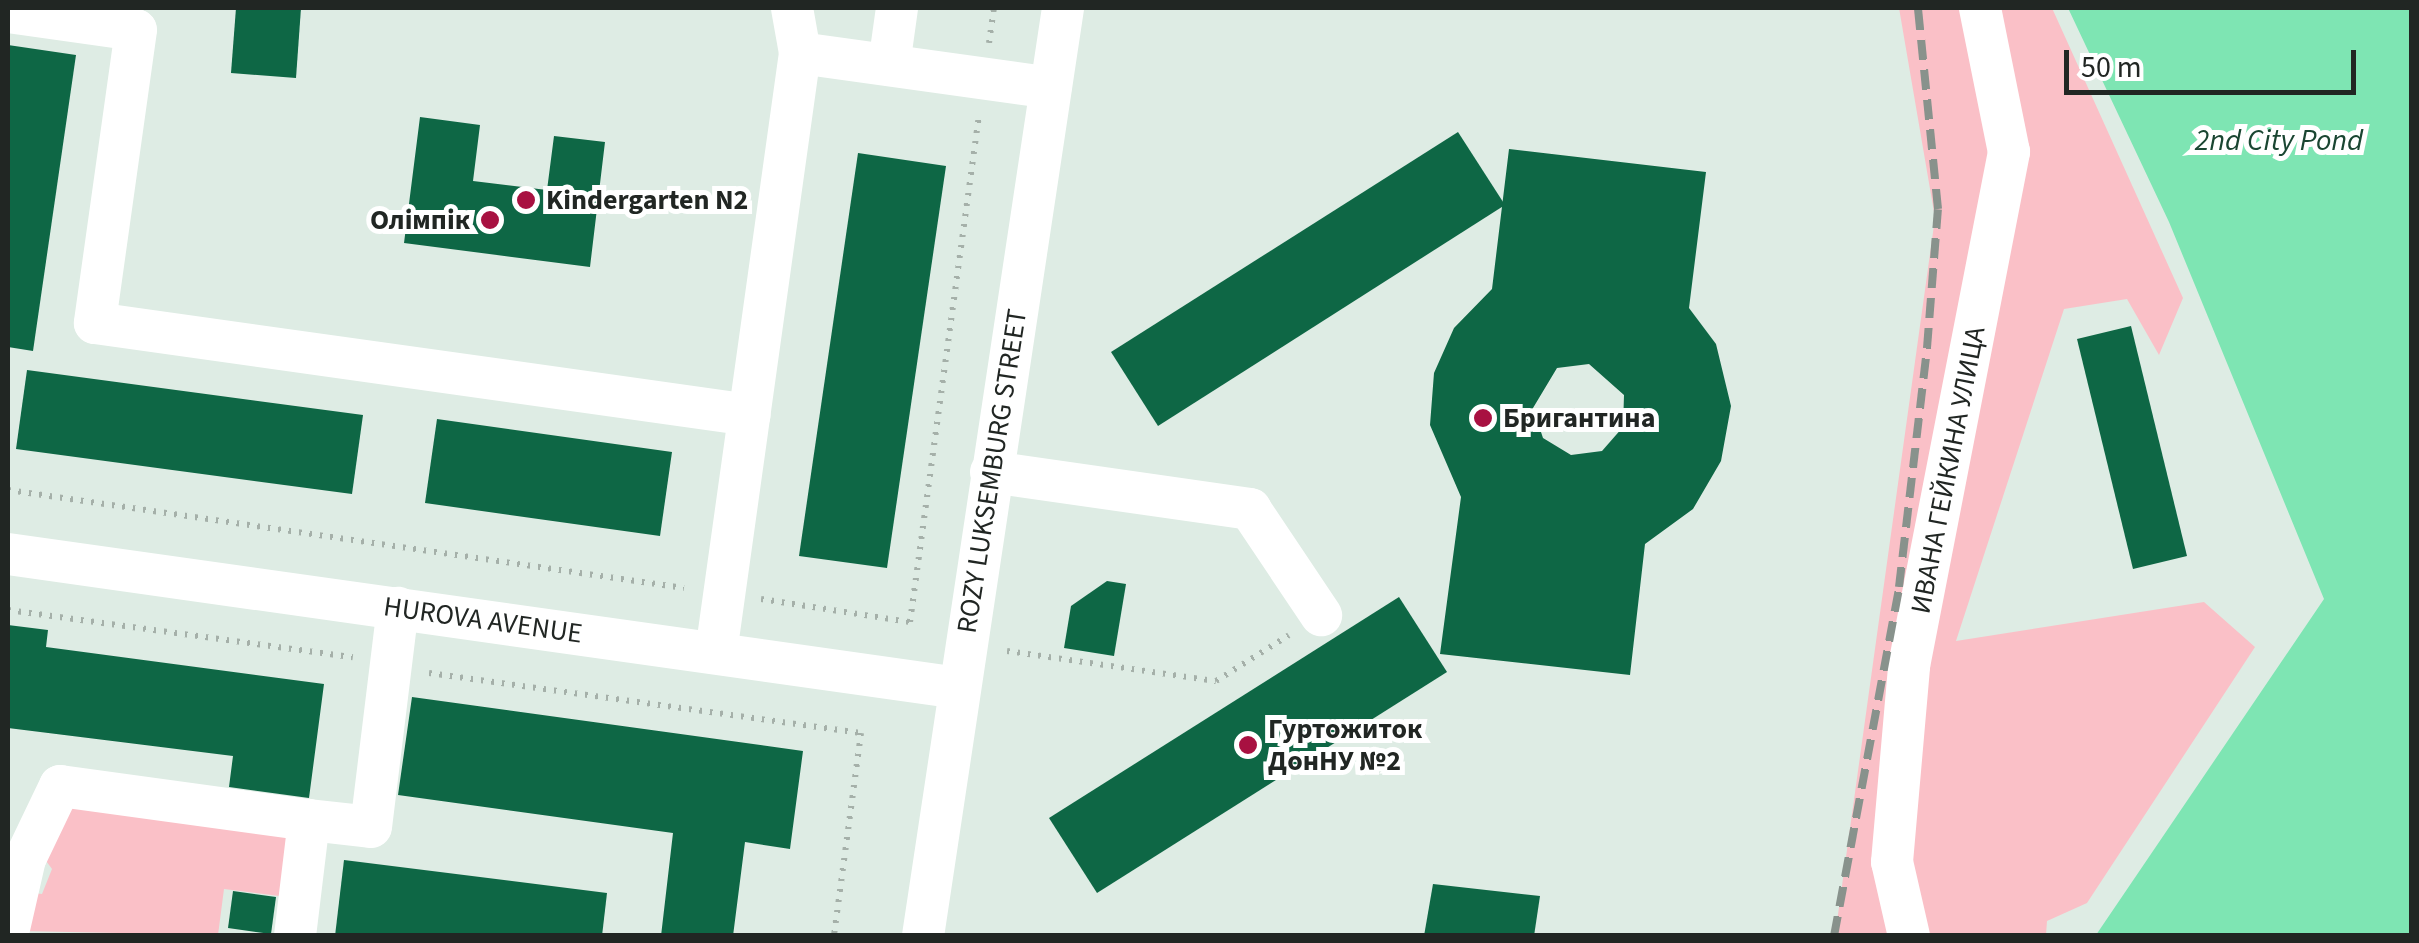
<!DOCTYPE html>
<html>
<head>
<meta charset="utf-8">
<style>
  body { margin:0 }
  #map { position:relative; width:2419px; height:943px; overflow:hidden; background:#deece4; font-family:"Source Sans 3",sans-serif }
  div>[style] { position:absolute }
  [style*='--x'] { left:calc(var(--x)*1px); top:calc(var(--y)*1px); width:calc(var(--w)*1px); rotate:calc(var(--a)*1deg) }
  .green>* { inset:0; background:#fac0c7 }
  .water>* { inset:0; background:#7ee5b3 }
  .building>* { inset:0; background:#0e6745 }
  .path>* { height:6px; margin-top:-3px; transform-origin:0; background:repeating-linear-gradient(90deg,#a5b0a9 0 2.5px,transparent 0 10.5px) }
  .minor>* { height:42px; margin:-21px; padding:0 21px; transform-origin:21px; border-radius:21px; background:#fff }
  .rail>* { height:8px; margin-top:-4px; transform-origin:0; background:repeating-linear-gradient(90deg,#88928c 0 20px,transparent 0 30px) }
  .dots>* { width:28px; height:28px; translate:-50% -50%; box-sizing:border-box; border:5px solid #fff; border-radius:50% }
  span { translate:-50% -50%; white-space:nowrap; text-align:center; line-height:1.15; -webkit-text-stroke:10px #fff; paint-order:stroke }
  .poi-label { font-size:28px; color:#212623; font-weight:700 }
  .left { translate:0 -50%; text-align:left }
  .right { translate:-100% -50%; text-align:right }
  .street-label { font-size:28px; color:#212623 }
  .water-label { font-size:30px; color:#1a4632; font-style:italic }
  .frame { position:absolute; inset:0; border:10px solid #212623; pointer-events:none }
  .scale { position:absolute; left:2064px; top:50px; width:292px; height:45px; box-sizing:border-box; border:5px solid #212623; border-top:0; padding-left:12px; font-size:30px; line-height:35px; white-space:nowrap; color:#212623; -webkit-text-stroke:8px #fff; paint-order:stroke }
</style>
</head>
<body>
<div id="map">
  <div class="green">
    <i style="clip-path:polygon(1899px 8px,2052px 8px,2183px 298px,2159px 355px,2127px 299px,2064px 309px,1956px 641px,2204px 602px,2255px 647px,2087px 903px,2047px 921px,2046px 935px,1835px 936px,1935px 218px)"></i>
    <i style="clip-path:polygon(115px 797px,305px 822px,295px 898px,224px 889px,218px 935px,20px 931px,25px 892px,42px 894px,52px 869px,41px 854px,69px 809px)"></i>
  </div>
  <div class="water">
    <i style="clip-path:polygon(2068px 8px,2411px 8px,2411px 935px,2096px 935px,2324px 599px,2169px 222px)"></i>
  </div>
  <div class="building">
    <i style="clip-path:polygon(236px 8px,301px 8px,296px 78px,231px 73px)"></i>
    <i style="clip-path:polygon(8px 45px,76px 55px,33px 351px,8px 347px)"></i>
    <i style="clip-path:polygon(420px 117px,480px 125px,473px 181px,547px 190px,554px 136px,605px 142px,590px 267px,404px 243px)"></i>
    <i style="clip-path:polygon(1458px 132px,1505px 205px,1158px 426px,1111px 352px)"></i>
    <i style="clip-path:polygon(evenodd,1509px 149px,1706px 172px,1689px 308px,1716px 344px,1731px 406px,1721px 461px,1693px 509px,1645px 544px,1630px 675px,1440px 654px,1461px 497px,1430px 425px,1434px 373px,1454px 328px,1492px 289px,1509px 149px,1589px 364px,1624px 395px,1623px 427px,1602px 451px,1571px 455px,1543px 438px,1533px 408px,1557px 368px,1589px 364px)"></i>
    <i style="clip-path:polygon(858px 153px,946px 166px,887px 568px,799px 556px)"></i>
    <i style="clip-path:polygon(2131px 326px,2187px 556px,2133px 569px,2077px 339px)"></i>
    <i style="clip-path:polygon(27px 370px,363px 415px,352px 494px,16px 449px)"></i>
    <i style="clip-path:polygon(437px 419px,672px 452px,660px 536px,425px 503px)"></i>
    <i style="clip-path:polygon(1107px 581px,1126px 584px,1114px 656px,1064px 648px,1071px 606px)"></i>
    <i style="clip-path:polygon(1399px 597px,1447px 672px,1097px 893px,1049px 818px)"></i>
    <i style="clip-path:polygon(8px 625px,48px 630px,46px 647px,324px 684px,309px 798px,229px 787px,233px 756px,8px 728px)"></i>
    <i style="clip-path:polygon(412px 697px,803px 751px,790px 849px,745px 842px,733px 936px,661px 936px,673px 833px,398px 795px)"></i>
    <i style="clip-path:polygon(344px 860px,607px 893px,602px 936px,335px 936px)"></i>
    <i style="clip-path:polygon(1433px 884px,1540px 896px,1534px 936px,1424px 936px)"></i>
    <i style="clip-path:polygon(233px 891px,276px 897px,271px 934px,228px 928px)"></i>
  </div>
  <div class="path">
    <i style="--x:989;--y:43;--w:35;--a:-82"></i>
    <i style="--x:8;--y:490;--w:683;--a:8.25"></i>
    <i style="--x:761;--y:599;--w:151;--a:8.8"></i>
    <i style="--x:910;--y:622;--w:512;--a:-82.25"></i>
    <i style="--x:8;--y:610;--w:348;--a:7.8"></i>
    <i style="--x:1007;--y:651;--w:211;--a:8.2"></i>
    <i style="--x:1216;--y:681;--w:86;--a:-32.2"></i>
    <i style="--x:429;--y:673;--w:436;--a:7.9"></i>
    <i style="--x:861;--y:733;--w:205;--a:97.6"></i>
  </div>
  <div class="minor">
    <i style="--x:792;--y:8;--w:46;--a:79.9"></i>
    <i style="--x:800;--y:53;--w:253;--a:7.9"></i>
    <i style="--x:8;--y:12;--w:129;--a:8"></i>
    <i style="--x:136;--y:30;--w:296;--a:98"></i>
    <i style="--x:95;--y:323;--w:661;--a:8"></i>
    <i style="--x:889;--y:65;--w:58;--a:-82"></i>
    <i style="--x:991;--y:472;--w:262;--a:8.1"></i>
    <i style="--x:1250;--y:509;--w:128;--a:56.2"></i>
    <i style="--x:8;--y:554;--w:960;--a:8.02"></i>
    <i style="--x:716;--y:653;--w:606;--a:-82.03"></i>
    <i style="--x:8;--y:933;--w:76;--a:-77.1"></i>
    <i style="--x:25;--y:859;--w:81;--a:-64.4"></i>
    <i style="--x:60;--y:786;--w:251;--a:7.8"></i>
    <i style="--x:295;--y:936;--w:117;--a:-83.1"></i>
    <i style="--x:309;--y:820;--w:62;--a:6.4"></i>
    <i style="--x:371;--y:827;--w:221;--a:-83"></i>
    <i style="--x:923;--y:936;--w:939;--a:-81.42"></i>
    <i style="--x:1909;--y:936;--w:76;--a:-102.9"></i>
    <i style="--x:1892;--y:862;--w:197;--a:-85"></i>
    <i style="--x:1909;--y:666;--w:524;--a:-78.99"></i>
    <i style="--x:2009;--y:152;--w:147;--a:-101.4"></i>
  </div>
  <div class="rail">
    <i style="--x:1834;--y:936;--w:355;--a:-79.4"></i>
    <i style="--x:1899;--y:587;--w:241;--a:-83.3"></i>
    <i style="--x:1927;--y:348;--w:139;--a:-85.5"></i>
    <i style="--x:1938;--y:209;--w:202;--a:-95.7"></i>
  </div>
  <div class="dots">
    <i style="left:526px;top:200px;background:#a81141"></i>
    <i style="left:490px;top:220px;background:#a81141"></i>
    <i style="left:1483px;top:418px;background:#a81141"></i>
    <i style="left:1248px;top:745px;background:#a81141"></i>
  </div>
  <div class="poi-label">
    <span class="left" style="left:546px;top:200px">Kindergarten N2</span>
    <span class="right" style="left:470px;top:220px">Олімпік</span>
    <span class="left" style="left:1503px;top:418px">Бригантина</span>
    <span class="left" style="left:1268px;top:745px">Гуртожиток<br>ДонНУ №2</span>
  </div>
  <div class="street-label">
    <span style="left:1948px;top:470px;rotate:-79deg">ИВАНА ГЕЙКИНА УЛИЦА</span>
    <span style="left:992px;top:471px;rotate:-81deg">ROZY LUKSEMBURG STREET</span>
    <span style="left:483px;top:620px;rotate:8deg">HUROVA AVENUE</span>
  </div>
  <div class="water-label">
    <span style="left:2279px;top:141px">2nd City Pond</span>
  </div>
  <div class="frame"></div>
  <div class="scale">50 m</div>
</div>
</body>
</html>
